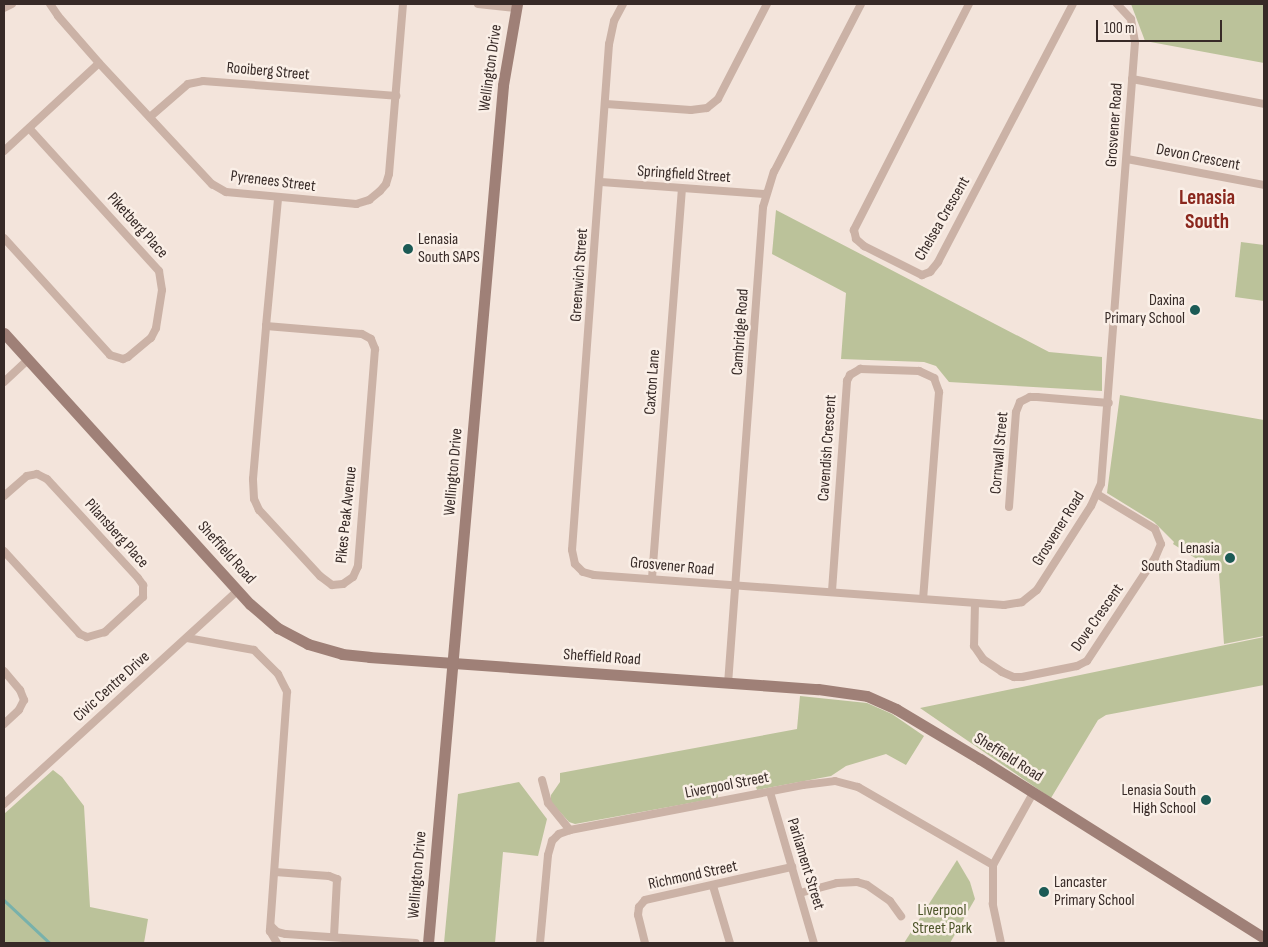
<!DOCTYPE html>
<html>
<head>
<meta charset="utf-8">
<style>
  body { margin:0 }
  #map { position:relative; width:1268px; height:947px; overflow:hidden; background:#f3e4db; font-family:"Sofia Sans Condensed",sans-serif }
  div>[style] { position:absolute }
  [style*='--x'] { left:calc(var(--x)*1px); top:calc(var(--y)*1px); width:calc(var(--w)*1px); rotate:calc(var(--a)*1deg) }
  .green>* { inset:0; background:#bbc29a }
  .stream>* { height:2.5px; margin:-1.25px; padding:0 1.25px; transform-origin:1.25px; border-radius:1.25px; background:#78b1ab }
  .street>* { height:8px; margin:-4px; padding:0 4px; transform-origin:4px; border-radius:4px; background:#cbb2a6 }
  .secondary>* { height:11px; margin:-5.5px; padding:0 5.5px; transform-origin:5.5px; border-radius:5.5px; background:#9f8077 }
  .dots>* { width:14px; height:14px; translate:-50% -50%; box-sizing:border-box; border:2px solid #faefe7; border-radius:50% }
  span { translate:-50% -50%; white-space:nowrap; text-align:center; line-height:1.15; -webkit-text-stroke:5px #faefe7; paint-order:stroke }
  .street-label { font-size:16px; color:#372a27 }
  .poi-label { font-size:16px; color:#372a27 }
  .left { translate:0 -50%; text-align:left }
  .right { translate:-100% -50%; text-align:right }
  .park-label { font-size:16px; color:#4d562a }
  .district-label { font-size:21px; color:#8a271d; font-weight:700 }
  .frame { position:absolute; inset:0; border:5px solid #372a27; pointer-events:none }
  .scale { position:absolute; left:1096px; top:20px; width:126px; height:22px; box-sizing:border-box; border:2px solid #372a27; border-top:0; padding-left:6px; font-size:15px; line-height:18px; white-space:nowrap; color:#372a27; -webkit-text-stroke:4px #faefe7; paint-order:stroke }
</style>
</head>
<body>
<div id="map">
  <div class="green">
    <i style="clip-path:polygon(1131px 4px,1263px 4px,1264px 63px,1145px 41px)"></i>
    <i style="clip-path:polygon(776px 210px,1049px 352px,1102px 357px,1102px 391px,949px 382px,936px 366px,924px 362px,841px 359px,846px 293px,772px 254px)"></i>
    <i style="clip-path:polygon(1241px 242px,1264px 245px,1264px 301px,1235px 297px)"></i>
    <i style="clip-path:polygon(1120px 395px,1264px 420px,1264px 636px,1224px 644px,1219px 573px,1173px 544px,1174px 542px,1154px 522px,1107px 493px)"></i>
    <i style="clip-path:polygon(1264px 637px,1264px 685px,1106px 715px,1098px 720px,1051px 798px,920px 708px)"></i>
    <i style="clip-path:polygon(800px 696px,867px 703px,892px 714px,924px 736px,906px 765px,886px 754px,846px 766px,831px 776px,757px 790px,755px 784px,717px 792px,718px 798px,575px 824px,569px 822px,551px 802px,551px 795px,560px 782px,560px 773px,797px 729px)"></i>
    <i style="clip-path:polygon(53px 770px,62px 777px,84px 806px,90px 907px,148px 919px,144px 943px,4px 943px,4px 814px)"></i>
    <i style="clip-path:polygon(519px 782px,547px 819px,538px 856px,503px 852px,495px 943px,444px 943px,458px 794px)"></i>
    <i style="clip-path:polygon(957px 860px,970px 882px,975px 899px,950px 943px,904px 943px)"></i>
  </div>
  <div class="stream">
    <i style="--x:4;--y:900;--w:63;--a:43.1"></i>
  </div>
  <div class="street">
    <i style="--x:50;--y:4;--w:14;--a:56"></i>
    <i style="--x:58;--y:16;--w:62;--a:48.9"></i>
    <i style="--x:99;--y:63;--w:166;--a:47"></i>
    <i style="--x:212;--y:184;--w:16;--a:30"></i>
    <i style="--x:226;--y:192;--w:131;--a:5.3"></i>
    <i style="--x:356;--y:204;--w:14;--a:-17"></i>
    <i style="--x:369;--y:200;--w:14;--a:-39"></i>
    <i style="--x:380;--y:191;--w:9;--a:-49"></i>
    <i style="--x:386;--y:184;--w:10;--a:-73"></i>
    <i style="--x:389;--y:174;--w:171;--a:-85.3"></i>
    <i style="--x:478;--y:4;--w:38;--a:6"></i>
    <i style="--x:623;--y:4;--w:19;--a:118"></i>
    <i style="--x:614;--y:21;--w:24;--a:102"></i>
    <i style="--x:609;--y:44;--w:507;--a:94.18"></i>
    <i style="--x:572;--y:550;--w:14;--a:78"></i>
    <i style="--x:575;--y:564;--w:11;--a:45"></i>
    <i style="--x:583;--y:572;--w:11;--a:15"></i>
    <i style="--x:594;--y:575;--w:411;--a:4.2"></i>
    <i style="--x:1004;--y:605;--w:18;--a:-9"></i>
    <i style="--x:1022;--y:602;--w:19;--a:-39"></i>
    <i style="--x:1037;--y:590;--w:100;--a:-57.3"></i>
    <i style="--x:1091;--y:506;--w:24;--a:-66"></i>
    <i style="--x:1101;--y:484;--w:443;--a:-85.6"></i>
    <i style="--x:1135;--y:42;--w:23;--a:-100"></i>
    <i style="--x:1131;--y:19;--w:21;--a:-133"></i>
    <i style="--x:969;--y:4;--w:254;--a:117"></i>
    <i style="--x:854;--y:230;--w:9;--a:77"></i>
    <i style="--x:856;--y:239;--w:11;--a:41"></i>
    <i style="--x:864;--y:246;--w:65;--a:26.6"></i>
    <i style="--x:922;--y:275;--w:9;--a:-21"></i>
    <i style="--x:930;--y:272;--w:13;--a:-51"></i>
    <i style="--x:938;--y:262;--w:291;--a:-62.4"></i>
    <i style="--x:4;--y:8;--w:9;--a:-27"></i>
    <i style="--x:1132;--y:79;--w:134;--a:10.7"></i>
    <i style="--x:606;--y:104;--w:85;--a:4"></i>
    <i style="--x:691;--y:110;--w:16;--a:-7"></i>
    <i style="--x:707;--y:108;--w:14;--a:-39"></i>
    <i style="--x:718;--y:99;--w:107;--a:-62.7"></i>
    <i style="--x:150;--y:117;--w:50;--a:-41"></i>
    <i style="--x:188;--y:84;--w:15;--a:-11"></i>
    <i style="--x:203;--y:81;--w:194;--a:4.4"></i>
    <i style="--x:4;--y:151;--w:129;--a:-42.8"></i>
    <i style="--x:1127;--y:159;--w:139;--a:10.7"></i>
    <i style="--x:601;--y:182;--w:165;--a:4.2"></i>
    <i style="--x:4;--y:238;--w:158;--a:47.8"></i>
    <i style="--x:110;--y:355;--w:14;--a:17"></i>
    <i style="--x:123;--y:359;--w:5;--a:-22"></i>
    <i style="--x:128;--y:357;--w:30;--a:-40"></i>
    <i style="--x:151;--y:338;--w:11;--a:-63"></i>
    <i style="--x:156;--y:328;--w:38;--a:-81"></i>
    <i style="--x:162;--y:290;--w:19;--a:-99"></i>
    <i style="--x:159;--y:271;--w:193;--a:-132.3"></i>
    <i style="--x:266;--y:326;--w:96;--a:4.8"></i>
    <i style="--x:362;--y:334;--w:10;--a:29"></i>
    <i style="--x:371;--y:339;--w:11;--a:68"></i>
    <i style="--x:375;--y:349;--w:218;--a:94.5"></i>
    <i style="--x:358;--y:566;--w:12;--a:114"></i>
    <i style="--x:353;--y:577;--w:12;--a:145"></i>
    <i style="--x:343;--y:584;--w:11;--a:175"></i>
    <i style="--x:332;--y:585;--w:15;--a:-143"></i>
    <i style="--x:320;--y:576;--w:90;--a:-132.7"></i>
    <i style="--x:259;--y:510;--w:12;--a:-114"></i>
    <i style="--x:254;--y:499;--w:20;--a:-93"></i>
    <i style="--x:253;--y:479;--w:154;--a:-85.1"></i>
    <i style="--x:266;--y:326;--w:129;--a:-84.6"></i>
    <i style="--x:4;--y:382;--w:33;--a:-43"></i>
    <i style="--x:4;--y:496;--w:30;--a:-41"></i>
    <i style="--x:27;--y:476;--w:10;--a:-11"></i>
    <i style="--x:37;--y:474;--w:11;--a:27"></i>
    <i style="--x:47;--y:479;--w:134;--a:47.4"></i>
    <i style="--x:138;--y:578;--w:9;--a:54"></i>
    <i style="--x:143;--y:585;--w:12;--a:90"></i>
    <i style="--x:143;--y:597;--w:52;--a:137.4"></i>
    <i style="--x:105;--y:632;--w:19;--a:164"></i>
    <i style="--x:87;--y:637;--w:8;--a:-157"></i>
    <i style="--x:80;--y:634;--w:113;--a:-132.5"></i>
    <i style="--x:1009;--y:507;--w:95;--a:-85.8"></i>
    <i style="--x:1016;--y:412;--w:11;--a:-68"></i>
    <i style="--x:1020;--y:402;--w:11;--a:-27"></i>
    <i style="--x:1030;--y:397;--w:7;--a:0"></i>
    <i style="--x:1037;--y:397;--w:72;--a:4.8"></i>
    <i style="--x:652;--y:578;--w:390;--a:-85.6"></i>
    <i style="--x:832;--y:591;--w:211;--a:-85.9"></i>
    <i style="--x:847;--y:381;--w:7;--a:-63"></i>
    <i style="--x:850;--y:375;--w:12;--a:-31"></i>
    <i style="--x:860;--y:369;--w:59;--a:1.9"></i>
    <i style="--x:919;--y:371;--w:17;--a:25"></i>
    <i style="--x:934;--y:378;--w:15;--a:70"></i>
    <i style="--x:939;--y:392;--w:207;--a:94.4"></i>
    <i style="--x:975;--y:603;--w:43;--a:91.3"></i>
    <i style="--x:974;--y:646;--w:16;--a:55"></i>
    <i style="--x:983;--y:659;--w:23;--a:34"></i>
    <i style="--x:1002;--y:672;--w:13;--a:23"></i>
    <i style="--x:1014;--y:677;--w:8;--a:0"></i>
    <i style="--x:1022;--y:677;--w:56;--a:-11.3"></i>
    <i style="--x:1077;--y:666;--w:11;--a:-27"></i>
    <i style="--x:1087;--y:661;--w:123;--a:-56.6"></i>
    <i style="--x:1155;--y:558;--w:15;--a:-67"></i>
    <i style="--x:1161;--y:544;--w:16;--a:-112"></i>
    <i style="--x:1155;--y:529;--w:68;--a:-148.9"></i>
    <i style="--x:187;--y:638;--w:68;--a:10.2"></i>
    <i style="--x:254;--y:650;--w:34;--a:45"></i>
    <i style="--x:278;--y:674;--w:20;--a:63"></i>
    <i style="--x:287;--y:692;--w:240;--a:94.1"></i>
    <i style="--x:270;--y:931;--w:14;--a:60"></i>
    <i style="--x:4;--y:671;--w:25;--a:50"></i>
    <i style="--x:20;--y:690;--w:11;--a:68"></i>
    <i style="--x:24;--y:700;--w:11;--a:117"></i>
    <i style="--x:19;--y:710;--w:21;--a:137"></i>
    <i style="--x:728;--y:684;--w:478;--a:-85.8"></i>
    <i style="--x:763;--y:207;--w:37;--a:-73"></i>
    <i style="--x:774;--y:172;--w:189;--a:-62.6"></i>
    <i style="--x:542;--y:780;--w:24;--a:75"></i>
    <i style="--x:548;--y:803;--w:35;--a:51"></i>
    <i style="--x:770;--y:792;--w:157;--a:73.8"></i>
    <i style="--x:4;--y:804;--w:316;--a:-42.4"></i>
    <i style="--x:275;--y:872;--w:54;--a:4.2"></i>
    <i style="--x:329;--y:876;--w:9;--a:21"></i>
    <i style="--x:337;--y:879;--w:58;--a:93"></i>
    <i style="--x:713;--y:886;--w:59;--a:73.4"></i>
    <i style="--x:800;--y:893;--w:38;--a:-15"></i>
    <i style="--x:837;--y:883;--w:20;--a:-3"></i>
    <i style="--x:857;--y:882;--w:10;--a:17"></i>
    <i style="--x:867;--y:885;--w:28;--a:35"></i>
    <i style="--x:890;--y:901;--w:19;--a:54"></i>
    <i style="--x:271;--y:926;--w:8;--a:45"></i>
    <i style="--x:277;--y:932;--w:9;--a:13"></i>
    <i style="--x:286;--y:934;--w:130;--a:4"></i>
    <i style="--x:540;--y:943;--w:88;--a:-84.8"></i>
    <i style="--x:548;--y:855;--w:15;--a:-74"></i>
    <i style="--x:552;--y:841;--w:10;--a:-45"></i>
    <i style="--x:559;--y:834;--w:12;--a:-20"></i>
    <i style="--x:570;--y:830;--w:237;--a:-10.9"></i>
    <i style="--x:803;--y:785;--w:32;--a:-7"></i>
    <i style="--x:835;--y:781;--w:24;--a:15"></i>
    <i style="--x:858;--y:787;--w:156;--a:30"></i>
    <i style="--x:645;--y:943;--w:29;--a:-104"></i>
    <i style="--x:638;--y:915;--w:8;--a:-83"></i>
    <i style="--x:639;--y:907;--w:9;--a:-49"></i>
    <i style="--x:645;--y:900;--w:151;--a:-12.7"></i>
    <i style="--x:1001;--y:943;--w:40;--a:-102"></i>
    <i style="--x:993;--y:904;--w:39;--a:-90"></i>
    <i style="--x:993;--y:865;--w:82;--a:-60.9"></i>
  </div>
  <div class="secondary">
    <i style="--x:4;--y:333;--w:366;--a:47.8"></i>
    <i style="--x:250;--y:604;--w:37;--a:41"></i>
    <i style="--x:278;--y:628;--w:34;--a:28"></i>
    <i style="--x:308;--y:644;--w:35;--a:16"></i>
    <i style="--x:342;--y:654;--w:27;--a:6"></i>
    <i style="--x:369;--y:657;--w:450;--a:4.1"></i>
    <i style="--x:818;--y:689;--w:49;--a:8.1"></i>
    <i style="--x:867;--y:696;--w:32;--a:24"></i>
    <i style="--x:896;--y:709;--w:98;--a:30.8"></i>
    <i style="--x:980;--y:759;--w:336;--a:32.2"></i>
    <i style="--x:428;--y:943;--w:861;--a:-85"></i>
    <i style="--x:503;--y:85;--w:82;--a:-80.2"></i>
  </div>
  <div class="dots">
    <i style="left:408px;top:249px;background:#1b5a55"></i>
    <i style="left:1195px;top:310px;background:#1b5a55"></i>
    <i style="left:1230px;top:558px;background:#1b5a55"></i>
    <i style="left:1206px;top:800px;background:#1b5a55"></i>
    <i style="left:1044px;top:892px;background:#1b5a55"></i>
  </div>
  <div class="street-label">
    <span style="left:491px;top:68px;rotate:-82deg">Wellington Drive</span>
    <span style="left:268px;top:72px;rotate:5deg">Rooiberg Street</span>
    <span style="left:1115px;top:125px;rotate:-86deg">Grosvener Road</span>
    <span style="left:1198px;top:158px;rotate:11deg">Devon Crescent</span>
    <span style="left:684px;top:175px;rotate:4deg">Springfield Street</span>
    <span style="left:273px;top:182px;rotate:7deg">Pyrenees Street</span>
    <span style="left:943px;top:219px;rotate:-60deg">Chelsea Crescent</span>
    <span style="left:137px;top:226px;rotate:48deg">Piketberg Place</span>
    <span style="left:580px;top:275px;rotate:-86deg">Greenwich Street</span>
    <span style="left:741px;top:332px;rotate:-86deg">Cambridge Road</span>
    <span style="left:653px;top:382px;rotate:-86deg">Caxton Lane</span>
    <span style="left:828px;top:448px;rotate:-86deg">Cavendish Crescent</span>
    <span style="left:1000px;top:453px;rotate:-85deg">Cornwall Street</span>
    <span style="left:454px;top:472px;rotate:-85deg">Wellington Drive</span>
    <span style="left:347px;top:515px;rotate:-84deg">Pikes Peak Avenue</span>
    <span style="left:1059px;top:529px;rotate:-58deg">Grosvener Road</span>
    <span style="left:116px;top:534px;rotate:48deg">Pilansberg Place</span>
    <span style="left:226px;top:553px;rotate:48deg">Sheffield Road</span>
    <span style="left:672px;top:567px;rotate:5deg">Grosvener Road</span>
    <span style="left:1098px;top:618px;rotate:-55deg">Dove Crescent</span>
    <span style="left:602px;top:658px;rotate:4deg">Sheffield Road</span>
    <span style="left:112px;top:687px;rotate:-42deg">Civic Centre Drive</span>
    <span style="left:1008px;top:758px;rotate:32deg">Sheffield Road</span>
    <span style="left:727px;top:786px;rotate:-11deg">Liverpool Street</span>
    <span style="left:805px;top:864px;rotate:73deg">Parliament Street</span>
    <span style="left:418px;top:875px;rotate:-85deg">Wellington Drive</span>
    <span style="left:693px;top:876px;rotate:-12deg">Richmond Street</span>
  </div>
  <div class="poi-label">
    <span class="left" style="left:418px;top:249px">Lenasia<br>South SAPS</span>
    <span class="right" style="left:1185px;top:310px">Daxina<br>Primary School</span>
    <span class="right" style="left:1220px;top:558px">Lenasia<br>South Stadium</span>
    <span class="right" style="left:1196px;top:800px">Lenasia South<br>High School</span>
    <span class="left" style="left:1054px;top:892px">Lancaster<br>Primary School</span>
  </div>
  <div class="park-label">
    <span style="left:942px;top:920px">Liverpool<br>Street Park</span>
  </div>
  <div class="district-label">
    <span style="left:1207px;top:210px">Lenasia<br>South</span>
  </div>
  <div class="frame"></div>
  <div class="scale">100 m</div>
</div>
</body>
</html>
